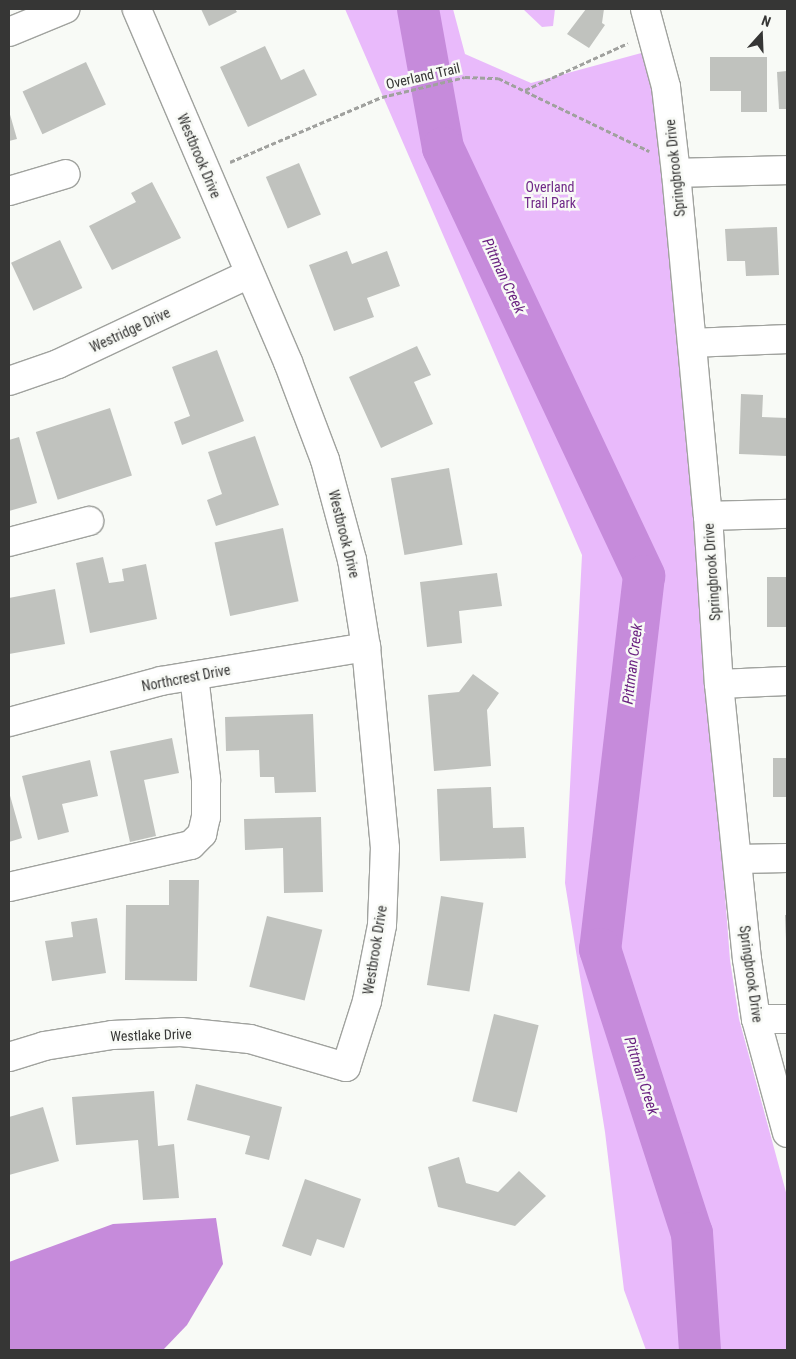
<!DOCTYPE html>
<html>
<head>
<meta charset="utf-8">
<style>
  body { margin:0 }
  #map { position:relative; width:796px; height:1359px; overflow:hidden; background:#f8faf6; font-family:"Roboto Condensed",sans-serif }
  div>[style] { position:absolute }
  .green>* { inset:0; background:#e9bafb }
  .water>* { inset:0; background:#c68bdb }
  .river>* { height:42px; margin:-21px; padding:0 21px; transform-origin:21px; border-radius:21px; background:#c68bdb }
  .building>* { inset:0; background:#c0c2be; transform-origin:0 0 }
  .path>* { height:3px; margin-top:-1.5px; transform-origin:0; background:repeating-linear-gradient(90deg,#a0a19e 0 5px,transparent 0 7.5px) }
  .roads { filter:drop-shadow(1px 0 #a0a29e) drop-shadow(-1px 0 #a0a29e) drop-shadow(0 1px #a0a29e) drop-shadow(0 -1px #a0a29e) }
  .minor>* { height:28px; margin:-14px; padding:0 14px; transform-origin:14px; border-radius:14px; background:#fff }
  span { translate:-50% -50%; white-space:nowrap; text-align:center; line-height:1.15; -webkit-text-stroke:5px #f8faf6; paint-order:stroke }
  .street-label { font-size:14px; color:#363635 }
  .park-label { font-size:14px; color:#702988 }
  .water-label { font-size:15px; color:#681f7f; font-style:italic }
  .frame { position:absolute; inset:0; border:10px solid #363635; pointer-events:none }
  .north { position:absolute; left:736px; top:10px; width:50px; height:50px; -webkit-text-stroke:4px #f8faf6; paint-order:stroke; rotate:20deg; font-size:14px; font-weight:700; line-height:20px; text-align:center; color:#363635 }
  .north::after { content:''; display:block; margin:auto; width:18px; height:22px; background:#363635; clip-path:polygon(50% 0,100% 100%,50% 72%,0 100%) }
</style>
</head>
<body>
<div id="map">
  <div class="green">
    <i style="clip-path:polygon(345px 9px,453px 9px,465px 54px,531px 83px,645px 52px,654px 88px,696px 518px,730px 960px,739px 1019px,787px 1196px,787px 1350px,646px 1350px,624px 1290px,605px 1132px,565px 883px,582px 555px)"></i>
    <i style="clip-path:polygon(523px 9px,555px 9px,553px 26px,542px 27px)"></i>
  </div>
  <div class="water">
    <i style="clip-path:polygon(216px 1218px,223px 1264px,187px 1325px,163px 1350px,9px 1350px,9px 1262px,113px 1224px)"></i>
  </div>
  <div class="river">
    <i style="left:418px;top:9px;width:141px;rotate:79.8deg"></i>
    <i style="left:443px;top:148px;width:473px;rotate:64.8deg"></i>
    <i style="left:644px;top:576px;width:376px;rotate:96.7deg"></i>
    <i style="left:600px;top:949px;width:299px;rotate:72.1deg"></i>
    <i style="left:692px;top:1233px;width:117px;rotate:86.1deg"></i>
  </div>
  <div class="building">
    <i style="clip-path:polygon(201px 9px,235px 9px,237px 12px,209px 26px)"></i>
    <i style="clip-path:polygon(586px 9px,604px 9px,602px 23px,605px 25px,589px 48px,567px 34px)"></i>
    <i style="clip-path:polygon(265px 46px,281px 80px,304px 69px,317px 95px,248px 127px,220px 67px)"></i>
    <i style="clip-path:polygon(710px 57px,767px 57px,767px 112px,741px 112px,741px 91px,710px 91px)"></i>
    <i style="left:86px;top:62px;width:47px;height:70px;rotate:65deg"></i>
    <i style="clip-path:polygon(787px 71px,787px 109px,779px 109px,777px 72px)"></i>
    <i style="clip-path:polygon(9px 111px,17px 139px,9px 141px)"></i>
    <i style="left:299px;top:163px;width:56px;height:36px;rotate:67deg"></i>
    <i style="clip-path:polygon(152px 182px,181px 238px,112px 270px,89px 226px,136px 202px,131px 193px)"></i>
    <i style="clip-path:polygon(777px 227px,779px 275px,746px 276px,745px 261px,727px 261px,725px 229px)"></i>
    <i style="left:60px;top:240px;width:53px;height:54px;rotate:65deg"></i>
    <i style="clip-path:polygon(347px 251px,352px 264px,387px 251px,400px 286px,367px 298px,374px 317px,334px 331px,309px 265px)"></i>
    <i style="clip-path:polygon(417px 346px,431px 375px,414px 382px,433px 424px,381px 448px,349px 377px)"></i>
    <i style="clip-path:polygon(217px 350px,244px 421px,182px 445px,174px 422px,190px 416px,172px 367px)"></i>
    <i style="clip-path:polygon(741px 394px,763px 395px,762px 417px,787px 418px,787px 456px,739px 454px)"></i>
    <i style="left:110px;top:408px;width:71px;height:78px;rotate:72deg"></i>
    <i style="clip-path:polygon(255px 436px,279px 505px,216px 526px,207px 500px,222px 494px,208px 452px)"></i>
    <i style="clip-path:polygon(19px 437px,37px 503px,9px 511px,9px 440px)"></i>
    <i style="left:449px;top:468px;width:78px;height:59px;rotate:80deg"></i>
    <i style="left:283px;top:528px;width:75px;height:70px;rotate:78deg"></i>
    <i style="clip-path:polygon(103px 557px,109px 583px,124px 581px,122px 569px,146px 564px,157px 619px,90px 633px,76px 563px)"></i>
    <i style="clip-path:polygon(497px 573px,502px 606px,459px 611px,462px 643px,427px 647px,420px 582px)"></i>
    <i style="left:767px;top:577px;width:20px;height:50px"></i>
    <i style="clip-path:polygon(55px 589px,65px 644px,9px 654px,9px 598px)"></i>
    <i style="clip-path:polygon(473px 674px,499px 693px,487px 710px,491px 766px,434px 771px,428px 695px,459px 692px)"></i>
    <i style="clip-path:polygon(313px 714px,316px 792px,275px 793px,274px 777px,260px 777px,259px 750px,226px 751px,225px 717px)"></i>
    <i style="clip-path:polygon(172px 738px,179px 773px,144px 780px,156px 836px,130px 842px,110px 751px)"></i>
    <i style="left:787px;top:758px;width:39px;height:14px;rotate:90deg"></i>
    <i style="clip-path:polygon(90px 760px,98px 796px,62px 804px,69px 832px,38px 840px,22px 776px)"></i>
    <i style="clip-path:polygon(491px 787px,493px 828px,524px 827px,526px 858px,440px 861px,437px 789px)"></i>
    <i style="clip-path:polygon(9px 792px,22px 838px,9px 842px)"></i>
    <i style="clip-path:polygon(321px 817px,323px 892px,284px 893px,283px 848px,245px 850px,244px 819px)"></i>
    <i style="clip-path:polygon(169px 880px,199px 880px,197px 981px,125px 980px,126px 905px,169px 905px)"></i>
    <i style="left:441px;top:896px;width:43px;height:90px;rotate:9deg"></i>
    <i style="clip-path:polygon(785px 915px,787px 915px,787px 939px,786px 939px)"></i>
    <i style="left:267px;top:916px;width:57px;height:73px;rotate:14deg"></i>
    <i style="clip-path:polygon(97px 918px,106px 973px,52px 981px,45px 941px,73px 937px,71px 922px)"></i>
    <i style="left:494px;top:1014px;width:46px;height:90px;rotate:14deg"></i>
    <i style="clip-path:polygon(196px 1084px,282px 1107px,269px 1160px,245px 1154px,250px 1136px,187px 1120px)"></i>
    <i style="clip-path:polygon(154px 1091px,158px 1146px,174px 1144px,179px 1198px,143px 1200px,138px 1140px,76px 1145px,72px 1097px)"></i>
    <i style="clip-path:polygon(43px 1107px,59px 1161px,9px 1175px,9px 1117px)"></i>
    <i style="clip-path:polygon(459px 1157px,466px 1183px,498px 1192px,519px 1171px,546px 1196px,515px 1226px,438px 1207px,428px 1167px)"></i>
    <i style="clip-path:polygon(305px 1179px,361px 1199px,344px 1248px,317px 1239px,311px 1256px,282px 1246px)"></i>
  </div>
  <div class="path">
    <i style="left:525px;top:90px;width:113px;rotate:-24.5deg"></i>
    <i style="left:230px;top:162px;width:165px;rotate:-23.2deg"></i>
    <i style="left:382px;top:97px;width:85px;rotate:-13.5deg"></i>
    <i style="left:465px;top:77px;width:33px;rotate:2deg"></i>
    <i style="left:498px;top:78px;width:168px;rotate:25.8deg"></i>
  </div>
  <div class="roads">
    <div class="minor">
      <i style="left:645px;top:9px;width:81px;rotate:74.9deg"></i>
      <i style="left:666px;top:87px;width:87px;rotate:83.4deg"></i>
      <i style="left:676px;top:173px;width:344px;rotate:84.7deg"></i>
      <i style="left:708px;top:516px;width:168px;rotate:86.3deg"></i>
      <i style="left:719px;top:684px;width:276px;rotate:84.2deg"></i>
      <i style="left:747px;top:959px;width:61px;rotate:81.5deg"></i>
      <i style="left:756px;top:1019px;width:118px;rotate:74.8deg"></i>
      <i style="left:9px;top:32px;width:61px;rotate:-22.3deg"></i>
      <i style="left:676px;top:173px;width:111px;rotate:-1.5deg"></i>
      <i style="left:9px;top:191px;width:59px;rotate:-16.6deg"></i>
      <i style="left:692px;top:343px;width:95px;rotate:-2.4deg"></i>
      <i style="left:9px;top:381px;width:52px;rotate:-19.1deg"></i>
      <i style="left:58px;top:364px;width:211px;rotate:-25.2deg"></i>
      <i style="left:708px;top:516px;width:79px;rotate:-1.5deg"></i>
      <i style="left:9px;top:542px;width:83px;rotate:-14.7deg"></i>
      <i style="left:719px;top:684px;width:68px;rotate:-2.5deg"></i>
      <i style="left:9px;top:722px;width:157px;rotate:-15.1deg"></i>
      <i style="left:161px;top:681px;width:208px;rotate:-9.4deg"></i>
      <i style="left:738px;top:859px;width:49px;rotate:-1.2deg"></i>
      <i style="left:9px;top:887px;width:187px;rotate:-13deg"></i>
      <i style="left:191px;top:845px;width:16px;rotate:-45deg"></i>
      <i style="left:202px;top:834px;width:17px;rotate:-77deg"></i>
      <i style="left:206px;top:817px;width:38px;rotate:-90deg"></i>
      <i style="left:206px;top:779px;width:104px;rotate:-96.6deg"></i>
      <i style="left:756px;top:1019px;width:31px"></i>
      <i style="left:9px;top:1057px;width:37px;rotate:-17deg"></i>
      <i style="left:44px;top:1046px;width:69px;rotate:-9.2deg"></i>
      <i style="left:112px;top:1035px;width:69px;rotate:-2.5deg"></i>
      <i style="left:181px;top:1032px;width:69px;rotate:5.8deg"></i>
      <i style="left:250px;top:1039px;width:100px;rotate:16.3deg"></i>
      <i style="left:346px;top:1067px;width:69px;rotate:-72.3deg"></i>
      <i style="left:367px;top:1001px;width:77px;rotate:-78.8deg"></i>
      <i style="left:382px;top:925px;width:77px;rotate:-87.8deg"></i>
      <i style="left:385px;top:848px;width:202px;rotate:-95.4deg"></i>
      <i style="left:366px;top:647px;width:88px;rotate:-99.1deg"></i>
      <i style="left:352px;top:560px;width:104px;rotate:-105.1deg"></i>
      <i style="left:325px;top:460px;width:105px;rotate:-110.7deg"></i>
      <i style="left:288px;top:362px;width:384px;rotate:-113.2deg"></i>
    </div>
  </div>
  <div class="street-label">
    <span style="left:423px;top:76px;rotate:-13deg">Overland Trail</span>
    <span style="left:199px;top:156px;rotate:67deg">Westbrook Drive</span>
    <span style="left:675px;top:168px;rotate:-96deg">Springbrook Drive</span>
    <span style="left:130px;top:330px;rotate:-25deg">Westridge Drive</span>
    <span style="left:344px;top:534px;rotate:76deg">Westbrook Drive</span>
    <span style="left:712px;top:572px;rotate:-94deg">Springbrook Drive</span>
    <span style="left:186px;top:678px;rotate:-11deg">Northcrest Drive</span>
    <span style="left:375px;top:950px;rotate:-81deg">Westbrook Drive</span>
    <span style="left:751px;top:974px;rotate:82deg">Springbrook Drive</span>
    <span style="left:151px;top:1035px;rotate:-2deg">Westlake Drive</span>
  </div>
  <div class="park-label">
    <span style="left:550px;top:195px">Overland<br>Trail Park</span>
  </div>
  <div class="water-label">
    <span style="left:503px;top:276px;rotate:65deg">Pittman Creek</span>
    <span style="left:633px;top:664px;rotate:-83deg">Pittman Creek</span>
    <span style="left:641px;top:1076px;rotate:72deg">Pittman Creek</span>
  </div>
  <div class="frame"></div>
  <div class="north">N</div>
</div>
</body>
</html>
